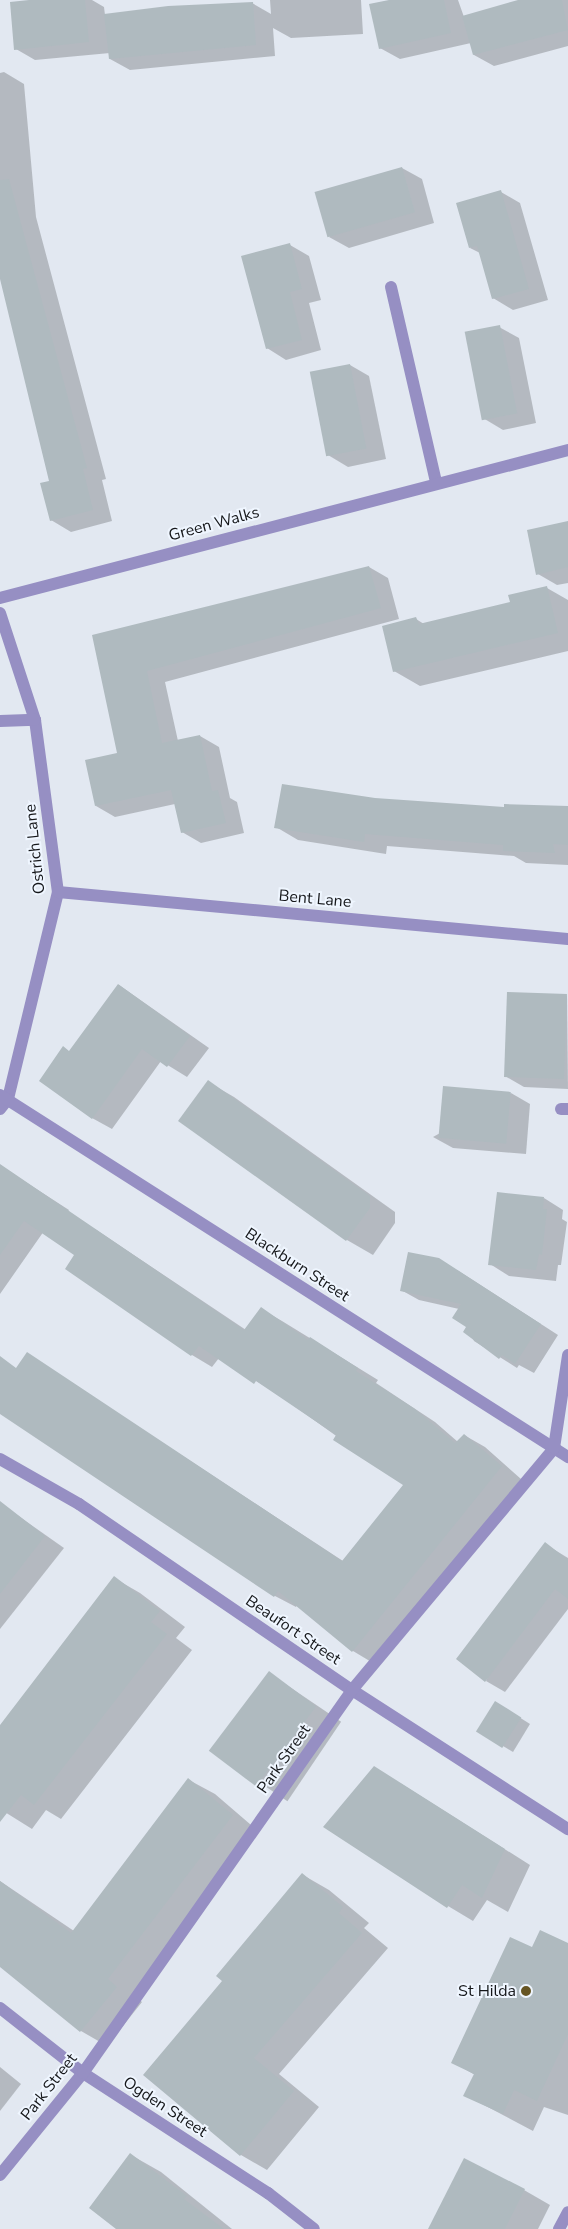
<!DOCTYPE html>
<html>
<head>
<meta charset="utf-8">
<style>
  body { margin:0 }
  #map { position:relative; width:568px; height:2229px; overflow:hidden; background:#e2e8f1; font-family:"Nunito Sans",sans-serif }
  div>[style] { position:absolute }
  .shadow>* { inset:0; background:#0003; transform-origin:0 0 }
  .building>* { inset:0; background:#afbabf; transform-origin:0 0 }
  .lane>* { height:12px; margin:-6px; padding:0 6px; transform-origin:6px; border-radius:6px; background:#968fc3 }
  .street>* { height:12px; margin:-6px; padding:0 6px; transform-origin:6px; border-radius:6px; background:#968fc3 }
  .dots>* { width:14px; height:14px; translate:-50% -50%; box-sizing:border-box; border:2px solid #eff6ff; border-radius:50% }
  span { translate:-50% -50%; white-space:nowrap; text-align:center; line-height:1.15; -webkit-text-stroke:4px #eff6ff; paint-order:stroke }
  .street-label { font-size:16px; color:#15171a }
  .poi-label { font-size:16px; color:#15171a }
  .right { translate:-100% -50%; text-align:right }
</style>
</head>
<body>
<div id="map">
  <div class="shadow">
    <i style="clip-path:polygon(42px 0,92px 0,104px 7px,105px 15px,252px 3px,271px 14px,270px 0,361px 0,363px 34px,291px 38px,273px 28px,275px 56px,130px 70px,110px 59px,110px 53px,35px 60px,16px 49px)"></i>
    <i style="clip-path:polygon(395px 0,458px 0,464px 17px,523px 0,568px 0,568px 46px,494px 66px,474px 55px,471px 43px,400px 59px,380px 48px)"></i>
    <i style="clip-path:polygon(4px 72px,24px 84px,36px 217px,106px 479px,102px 480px,112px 521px,71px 532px,51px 520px,50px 482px,0 275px,0 73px)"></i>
    <i style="clip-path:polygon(402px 168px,422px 179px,434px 223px,349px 248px,329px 237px)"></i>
    <i style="clip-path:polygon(501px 192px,520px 203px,548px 300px,513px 310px,493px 298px,480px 253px,470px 248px)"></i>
    <i style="clip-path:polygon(290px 245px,309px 256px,321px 300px,309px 303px,321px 350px,286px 360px,267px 348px)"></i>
    <i style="clip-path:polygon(499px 327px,519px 338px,536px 423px,503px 430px,483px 418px)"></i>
    <i style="clip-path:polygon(350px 365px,369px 376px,386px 459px,348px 467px,328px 455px)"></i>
    <i style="clip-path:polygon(568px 522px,568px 583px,557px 585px,538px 574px)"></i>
    <i style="clip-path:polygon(369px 567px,388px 578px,399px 619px,165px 682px,178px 741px,200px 736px,219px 747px,230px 798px,237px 802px,244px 833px,201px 843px,182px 832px,175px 804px,115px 817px,96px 806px,119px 754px,94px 636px)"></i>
    <i style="clip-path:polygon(547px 588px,568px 600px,568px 651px,420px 686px,394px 671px,416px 619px,424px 624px,511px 603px)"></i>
    <i style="clip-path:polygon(375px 799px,506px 809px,568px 807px,568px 865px,526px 863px,514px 856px,387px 846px,386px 854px,298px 840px,276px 827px)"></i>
    <i style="clip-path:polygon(119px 985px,209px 1048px,187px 1077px,161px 1061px,112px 1129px,92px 1118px,70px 1052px)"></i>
    <i style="clip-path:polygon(567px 995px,568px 1089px,524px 1087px,505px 1076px)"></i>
    <i style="clip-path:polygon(208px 1082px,234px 1097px,395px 1212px,395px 1223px,373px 1255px,347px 1240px)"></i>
    <i style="clip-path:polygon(511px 1093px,530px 1104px,526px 1154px,453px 1148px,433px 1137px)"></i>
    <i style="clip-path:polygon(10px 1172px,69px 1210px,51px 1236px,44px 1231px,0 1294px,0 1177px)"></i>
    <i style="clip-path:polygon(544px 1198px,563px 1210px,562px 1219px,567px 1222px,561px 1265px,558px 1265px,556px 1281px,509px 1276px,490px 1264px)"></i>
    <i style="clip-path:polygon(95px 1229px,246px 1330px,261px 1309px,282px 1321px,378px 1380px,376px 1383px,435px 1422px,458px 1442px,464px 1435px,485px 1447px,521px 1479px,373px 1663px,353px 1651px,297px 1605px,296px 1607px,275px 1596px,0 1412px,0 1373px,7px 1363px,17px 1369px,27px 1354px,343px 1561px,405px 1485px,276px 1393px,219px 1358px,212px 1367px,192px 1355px,68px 1270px)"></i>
    <i style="clip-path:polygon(457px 1270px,558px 1335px,534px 1373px,519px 1365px,517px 1368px,474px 1341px,459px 1309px,419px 1300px,401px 1290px)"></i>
    <i style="clip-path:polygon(0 1503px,64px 1548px,0 1629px)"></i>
    <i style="clip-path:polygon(545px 1544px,568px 1558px,568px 1609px,505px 1692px,486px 1681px)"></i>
    <i style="clip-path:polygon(114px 1578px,140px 1593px,185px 1627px,176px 1638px,192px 1650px,61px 1819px,46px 1810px,32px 1829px,0 1809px,0 1727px)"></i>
    <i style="left:269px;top:1673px;width:87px;height:96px;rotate:34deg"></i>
    <i style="clip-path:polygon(505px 1708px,530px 1724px,513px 1752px,503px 1746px)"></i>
    <i style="clip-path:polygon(189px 1780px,215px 1794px,258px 1831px,133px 1995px,142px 2002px,107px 2046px,81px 2031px,0 1966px,0 1881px,74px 1931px)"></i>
    <i style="clip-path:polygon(400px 1783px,530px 1865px,508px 1912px,487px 1900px,473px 1921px,448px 1906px)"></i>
    <i style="clip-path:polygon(303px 1875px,329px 1890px,369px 1923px,364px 1928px,388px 1948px,279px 2074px,319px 2107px,267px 2170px,241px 2155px,224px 1981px)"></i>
    <i style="clip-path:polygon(568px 1944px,568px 2115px,544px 2107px,533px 2131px,465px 2095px,475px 2075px,453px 2062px,532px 1949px)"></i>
    <i style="clip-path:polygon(0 2067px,21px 2084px,0 2111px)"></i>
    <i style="clip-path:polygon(131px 2155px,161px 2172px,232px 2229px,118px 2229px)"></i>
    <i style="clip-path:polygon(524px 2190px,550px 2205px,538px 2229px,490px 2229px)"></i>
  </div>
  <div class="building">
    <i style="clip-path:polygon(29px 0,85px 0,89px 42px,14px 50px,10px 2px)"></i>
    <i style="clip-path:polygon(389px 0,444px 0,451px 33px,379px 49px,369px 4px)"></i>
    <i style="clip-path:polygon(518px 0,562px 0,568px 30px,473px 55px,462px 16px)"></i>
    <i style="clip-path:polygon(253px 2px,256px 45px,109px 59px,104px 14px,168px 6px)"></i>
    <i style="left:402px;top:167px;width:47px;height:91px;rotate:74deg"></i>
    <i style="clip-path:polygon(9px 179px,87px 468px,83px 469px,93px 510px,50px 521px,40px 483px,49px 481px,0 279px,0 180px)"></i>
    <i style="clip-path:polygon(501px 190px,529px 289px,492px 299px,477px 246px,469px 248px,456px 203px)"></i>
    <i style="clip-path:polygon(290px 243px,302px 289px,290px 292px,302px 340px,266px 349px,241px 256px)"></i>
    <i style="left:500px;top:325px;width:90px;height:36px;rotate:79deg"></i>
    <i style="left:350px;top:364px;width:86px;height:41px;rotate:79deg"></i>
    <i style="clip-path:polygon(568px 521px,568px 567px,536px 575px,527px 530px)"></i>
    <i style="clip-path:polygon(369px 566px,381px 608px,147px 671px,162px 743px,200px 735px,212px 791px,218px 790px,226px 823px,181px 833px,171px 790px,95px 806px,85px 760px,117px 753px,92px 635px)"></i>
    <i style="clip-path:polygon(547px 586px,558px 633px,393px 672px,382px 626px,416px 617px,419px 624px,510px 602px,508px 595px)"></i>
    <i style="clip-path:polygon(282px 784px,375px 798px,504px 807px,504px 804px,568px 806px,568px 845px,553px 844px,555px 853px,503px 851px,503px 845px,365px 834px,364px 842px,274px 828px)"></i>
    <i style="clip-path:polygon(118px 984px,190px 1036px,167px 1067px,142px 1049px,92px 1119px,39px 1081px,63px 1046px,69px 1051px)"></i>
    <i style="left:507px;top:992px;width:60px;height:85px;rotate:2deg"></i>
    <i style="clip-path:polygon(208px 1080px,370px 1196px,370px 1208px,346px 1241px,178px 1121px)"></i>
    <i style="left:443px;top:1086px;width:68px;height:52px;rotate:5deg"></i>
    <i style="clip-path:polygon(0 1164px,244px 1330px,261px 1307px,308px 1340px,310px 1337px,358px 1368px,356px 1371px,415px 1409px,455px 1443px,464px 1434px,502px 1466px,352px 1652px,278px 1591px,274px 1597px,0 1414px,0 1356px,16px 1368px,27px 1352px,342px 1561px,403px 1485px,333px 1440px,336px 1435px,256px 1381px,254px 1384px,199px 1346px,191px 1356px,65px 1269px,74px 1255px,24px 1221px,0 1255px)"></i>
    <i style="clip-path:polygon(497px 1192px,544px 1197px,543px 1209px,547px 1209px,542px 1255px,539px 1254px,536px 1270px,488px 1265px)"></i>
    <i style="clip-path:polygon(408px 1252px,439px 1258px,541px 1324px,515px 1364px,502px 1355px,499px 1359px,463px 1332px,466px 1327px,452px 1318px,461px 1304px,400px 1291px)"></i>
    <i style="clip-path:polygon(0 1501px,45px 1536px,0 1594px)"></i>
    <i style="clip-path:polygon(545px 1542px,568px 1560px,568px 1599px,555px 1589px,485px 1682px,456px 1659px)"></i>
    <i style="clip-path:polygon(114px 1576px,160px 1611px,151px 1622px,167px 1634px,34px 1805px,21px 1795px,0 1822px,0 1725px)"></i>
    <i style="left:269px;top:1671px;width:59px;height:100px;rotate:37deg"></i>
    <i style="left:495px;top:1701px;width:31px;height:36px;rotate:32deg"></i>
    <i style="clip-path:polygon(374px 1766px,505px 1849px,482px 1898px,462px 1885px,447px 1908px,323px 1827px)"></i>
    <i style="clip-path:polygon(188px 1778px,233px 1815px,108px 1979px,117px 1987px,80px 2032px,0 1967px,0 1881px,71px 1933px)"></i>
    <i style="clip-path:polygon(302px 1873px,343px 1907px,339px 1913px,362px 1933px,254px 2058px,294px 2091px,240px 2156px,143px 2075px,222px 1981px,216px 1976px)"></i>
    <i style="clip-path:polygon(540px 1930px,568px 1943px,568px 2034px,537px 2101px,514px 2090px,503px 2114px,463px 2096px,474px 2074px,451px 2063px,510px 1937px,532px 1947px)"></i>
    <i style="clip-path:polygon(130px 2153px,187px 2196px,184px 2199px,224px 2229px,116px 2229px,89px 2208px)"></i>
    <i style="clip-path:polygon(464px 2158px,525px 2189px,505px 2229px,428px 2229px)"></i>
  </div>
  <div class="lane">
    <i style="left:561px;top:1109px;width:7px"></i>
  </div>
  <div class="street">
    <i style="left:391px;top:287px;width:200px;rotate:77deg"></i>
    <i style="left:0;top:598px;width:587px;rotate:-14.6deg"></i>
    <i style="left:0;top:613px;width:113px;rotate:71.9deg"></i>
    <i style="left:35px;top:720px;width:174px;rotate:82.4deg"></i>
    <i style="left:58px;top:892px;width:213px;rotate:103.6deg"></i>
    <i style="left:8px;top:1099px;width:13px;rotate:129deg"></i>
    <i style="left:0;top:721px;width:35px;rotate:-2deg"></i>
    <i style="left:58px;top:892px;width:512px;rotate:5.27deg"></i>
    <i style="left:0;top:1095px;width:674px;rotate:32.51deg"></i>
    <i style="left:0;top:1459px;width:91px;rotate:29.7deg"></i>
    <i style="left:79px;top:1504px;width:330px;rotate:34.3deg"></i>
    <i style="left:352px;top:1690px;width:257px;rotate:32.8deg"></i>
    <i style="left:0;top:2008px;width:105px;rotate:38.1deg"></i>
    <i style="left:83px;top:2073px;width:221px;rotate:33deg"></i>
    <i style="left:268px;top:2193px;width:58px;rotate:38deg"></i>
    <i style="left:0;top:2175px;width:132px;rotate:-50.9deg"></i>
    <i style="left:83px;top:2073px;width:468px;rotate:-54.9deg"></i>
    <i style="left:352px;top:1690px;width:315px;rotate:-50.1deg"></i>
    <i style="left:554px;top:1448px;width:94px;rotate:-81.4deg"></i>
    <i style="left:559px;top:2229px;width:19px;rotate:-62deg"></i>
  </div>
  <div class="dots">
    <i style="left:526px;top:1991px;background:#665523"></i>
  </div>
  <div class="street-label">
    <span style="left:214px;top:524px;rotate:-15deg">Green Walks</span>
    <span style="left:35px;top:849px;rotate:-96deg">Ostrich Lane</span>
    <span style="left:315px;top:899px;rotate:5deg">Bent Lane</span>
    <span style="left:297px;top:1265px;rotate:33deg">Blackburn Street</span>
    <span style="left:293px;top:1630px;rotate:34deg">Beaufort Street</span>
    <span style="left:284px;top:1759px;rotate:-55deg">Park Street</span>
    <span style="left:49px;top:2087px;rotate:-52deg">Park Street</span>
    <span style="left:165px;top:2107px;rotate:33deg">Ogden Street</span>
  </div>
  <div class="poi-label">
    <span class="right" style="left:516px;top:1991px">St Hilda</span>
  </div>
</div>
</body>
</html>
